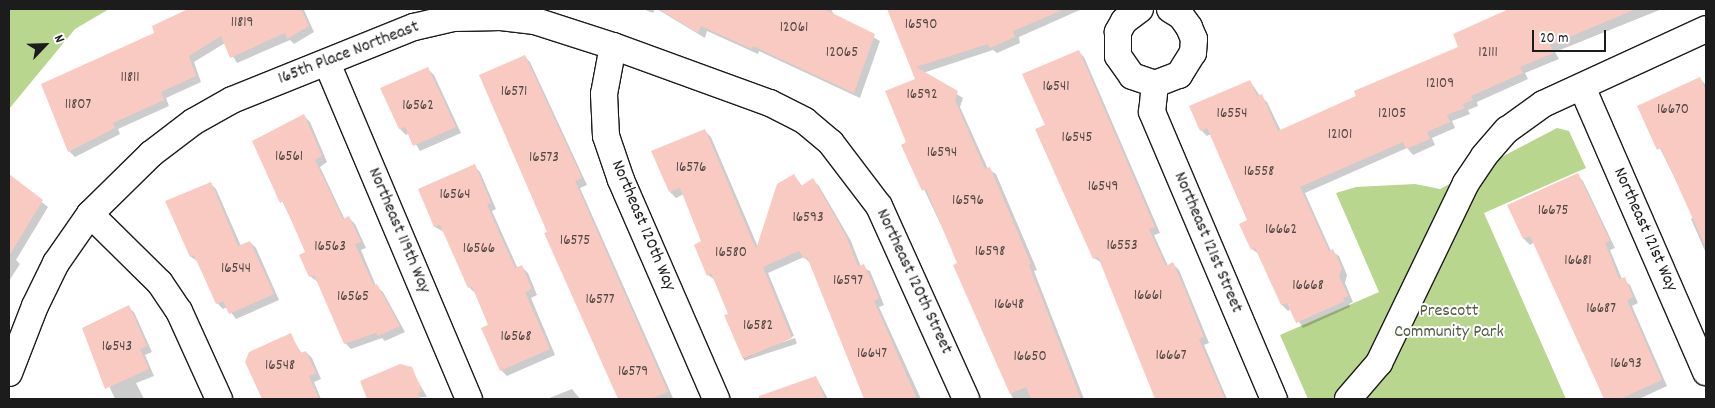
<!DOCTYPE html>
<html>
<head>
<meta charset="utf-8">
<style>
  body { margin:0 }
  #map { position:relative; width:1715px; height:408px; overflow:hidden; background:#fff; font-family:Dekko,sans-serif }
  div>[style] { position:absolute }
  .green>* { inset:0; background:#b9d68e }
  .shadow>* { inset:0; background:#0003; transform-origin:0 0 }
  .building>* { inset:0; background:#f9cac1 }
  .roads { filter:drop-shadow(1px 0 #1c1c1c) drop-shadow(-1px 0 #1c1c1c) drop-shadow(0 1px #1c1c1c) drop-shadow(0 -1px #1c1c1c) }
  .minor>* { height:26px; margin:-13px; padding:0 13px; transform-origin:13px; border-radius:13px; background:#fff }
  span { translate:-50% -50%; white-space:nowrap; text-align:center; line-height:1.15; -webkit-text-stroke:4px #fff; paint-order:stroke }
  .number-label { font-size:15px; color:#534845 }
  .number-label span { -webkit-text-stroke-width:0 }
  .street-label { font-size:18px; color:#1c1c1c }
  .park-label { font-size:18px; color:#535d44 }
  .frame { position:absolute; inset:0; border:10px solid #1c1c1c; pointer-events:none }
  .north { position:absolute; left:20px; top:20px; width:50px; height:50px; -webkit-text-stroke:4px #fff; paint-order:stroke; rotate:66deg; font-size:14px; font-weight:700; line-height:20px; text-align:center; color:#1c1c1c }
  .north::after { content:''; display:block; margin:auto; width:18px; height:22px; background:#1c1c1c; clip-path:polygon(50% 0,100% 100%,50% 72%,0 100%) }
  .scale { position:absolute; left:1532px; top:30px; width:74px; height:22px; box-sizing:border-box; border:2px solid #1c1c1c; border-top:0; padding-left:6px; font-size:15px; line-height:18px; white-space:nowrap; color:#1c1c1c; -webkit-text-stroke:4px #fff; paint-order:stroke }
</style>
</head>
<body>
<div id="map">
  <div class="green">
    <i style="clip-path:polygon(9px 9px,109px 9px,75px 29px,9px 109px)"></i>
    <i style="clip-path:polygon(1557px 128px,1569px 131px,1586px 168px,1484px 213px,1566px 399px,1308px 399px,1280px 335px,1379px 292px,1336px 193px,1356px 187px,1415px 184px,1440px 189px)"></i>
  </div>
  <div class="shadow">
    <i style="clip-path:polygon(191px 9px,307px 9px,304px 10px,314px 32px,294px 44px,290px 40px,237px 63px,225px 43px,194px 62px,201px 82px,166px 98px,169px 106px,118px 129px,120px 134px,75px 157px,69px 151px,156px 33px,153px 27px)"></i>
    <i style="clip-path:polygon(643px 9px,655px 9px,653px 13px)"></i>
    <i style="clip-path:polygon(657px 9px,831px 9px,834px 15px,880px 41px,860px 98px,759px 51px,758px 54px,707px 31px,705px 38px)"></i>
    <i style="clip-path:polygon(888px 9px,1082px 9px,1019px 37px,1020px 43px,997px 53px,993px 50px,923px 73px,963px 98px,960px 107px,988px 169px,996px 174px,1037px 270px,1034px 271px,1084px 399px,1013px 399px,955px 266px,959px 263px,903px 145px,908px 143px,916px 79px)"></i>
    <i style="clip-path:polygon(1505px 9px,1662px 9px,1555px 52px,1559px 59px,1525px 73px,1528px 79px,1477px 102px,1478px 106px,1468px 110px,1470px 114px,1452px 121px,1455px 128px,1432px 138px,1435px 145px,1413px 155px,1407px 148px,1305px 193px,1331px 251px,1339px 256px,1347px 275px,1345px 283px,1353px 302px,1349px 304px,1350px 307px,1303px 328px,1291px 309px,1288px 311px,1282px 305px,1260px 255px,1252px 249px,1249px 220px,1211px 134px,1207px 136px,1201px 130px,1250px 81px,1260px 96px,1267px 102px,1281px 131px,1460px 48px,1506px 12px)"></i>
    <i style="clip-path:polygon(1078px 51px,1084px 57px,1160px 233px,1154px 235px,1168px 266px,1173px 264px,1179px 270px,1209px 343px,1204px 345px,1227px 399px,1166px 399px,1102px 263px,1094px 258px,1046px 126px)"></i>
    <i style="clip-path:polygon(524px 56px,530px 62px,587px 185px,580px 188px,673px 398px,670px 399px,620px 399px,481px 76px)"></i>
    <i style="clip-path:polygon(428px 69px,434px 75px,461px 133px,420px 151px,409px 133px,406px 135px,400px 129px)"></i>
    <i style="clip-path:polygon(1700px 79px,1706px 85px,1706px 253px,1691px 219px,1694px 217px,1639px 106px)"></i>
    <i style="clip-path:polygon(304px 116px,310px 122px,327px 162px,320px 167px,345px 220px,349px 218px,355px 224px,366px 248px,361px 250px,376px 286px,383px 292px,405px 332px,385px 341px,382px 338px,351px 349px,345px 343px,318px 282px,310px 276px,301px 255px,307px 253px,254px 142px)"></i>
    <i style="clip-path:polygon(705px 131px,711px 137px,758px 247px,794px 175px,802px 186px,813px 180px,819px 186px,851px 241px,861px 267px,870px 271px,884px 305px,879px 307px,921px 399px,867px 399px,811px 264px,804px 257px,768px 273px,794px 336px,744px 359px,726px 316px,730px 314px,715px 280px,708px 275px,703px 242px,684px 194px,676px 198px,670px 192px)"></i>
    <i style="clip-path:polygon(474px 166px,480px 172px,496px 209px,492px 211px,518px 269px,522px 267px,528px 273px,537px 295px,531px 298px,555px 355px,507px 376px,501px 370px,490px 325px,475px 293px,469px 287px,444px 232px,435px 227px,420px 190px)"></i>
    <i style="clip-path:polygon(1577px 175px,1583px 181px,1615px 248px,1610px 250px,1622px 279px,1630px 285px,1638px 303px,1632px 306px,1667px 386px,1639px 399px,1605px 399px,1535px 242px,1530px 245px,1524px 239px,1509px 206px)"></i>
    <i style="clip-path:polygon(9px 176px,48px 207px,16px 260px,20px 264px,9px 281px)"></i>
    <i style="clip-path:polygon(210px 183px,216px 189px,241px 246px,250px 242px,256px 248px,279px 300px,236px 319px,227px 307px,223px 309px,217px 303px,199px 262px,191px 257px,167px 202px)"></i>
    <i style="clip-path:polygon(128px 307px,134px 312px,152px 352px,145px 355px,154px 376px,136px 383px,144px 399px,115px 399px,83px 329px)"></i>
    <i style="clip-path:polygon(290px 335px,302px 354px,306px 352px,312px 358px,321px 379px,314px 382px,321px 399px,268px 399px,263px 389px)"></i>
    <i style="left:795px;top:338px;width:6px;height:55px;rotate:72deg"></i>
    <i style="clip-path:polygon(411px 369px,427px 397px,369px 399px,362px 382px)"></i>
    <i style="clip-path:polygon(816px 377px,828px 399px,763px 399px,762px 397px)"></i>
    <i style="clip-path:polygon(572px 389px,580px 399px,547px 399px)"></i>
  </div>
  <div class="building">
    <i style="clip-path:polygon(188px 9px,301px 9px,309px 26px,287px 39px,285px 33px,230px 58px,221px 36px,189px 56px,196px 76px,161px 92px,164px 100px,113px 123px,115px 128px,68px 152px,41px 84px,154px 33px,152px 26px)"></i>
    <i style="clip-path:polygon(659px 9px,824px 9px,875px 34px,854px 93px,753px 46px,752px 49px,701px 26px,698px 33px)"></i>
    <i style="clip-path:polygon(887px 9px,1065px 9px,1013px 31px,1015px 37px,990px 48px,988px 44px,916px 67px,958px 91px,955px 100px,985px 169px,990px 167px,1031px 264px,1029px 265px,1081px 399px,1031px 399px,1026px 387px,1010px 394px,953px 265px,957px 263px,926px 189px,922px 191px,901px 145px,906px 142px,885px 91px,915px 79px)"></i>
    <i style="clip-path:polygon(1509px 9px,1636px 9px,1550px 45px,1554px 53px,1520px 67px,1523px 73px,1471px 96px,1473px 100px,1463px 104px,1465px 108px,1447px 115px,1450px 122px,1427px 132px,1430px 139px,1406px 149px,1403px 142px,1300px 187px,1329px 251px,1333px 249px,1342px 268px,1339px 276px,1348px 296px,1343px 298px,1345px 301px,1296px 323px,1287px 303px,1281px 305px,1255px 248px,1251px 250px,1239px 224px,1247px 220px,1207px 128px,1200px 131px,1189px 106px,1250px 80px,1257px 96px,1262px 94px,1278px 131px,1356px 96px,1354px 91px,1458px 47px,1453px 34px)"></i>
    <i style="clip-path:polygon(1079px 50px,1155px 227px,1149px 229px,1166px 266px,1173px 262px,1183px 285px,1204px 337px,1199px 339px,1225px 399px,1155px 399px,1098px 257px,1093px 259px,1035px 129px,1045px 125px,1022px 74px)"></i>
    <i style="clip-path:polygon(525px 55px,582px 178px,575px 181px,668px 392px,651px 399px,618px 399px,544px 233px,547px 232px,479px 75px)"></i>
    <i style="clip-path:polygon(428px 67px,456px 127px,413px 146px,405px 127px,399px 129px,380px 88px)"></i>
    <i style="clip-path:polygon(1700px 77px,1706px 91px,1706px 248px,1661px 148px,1657px 150px,1637px 106px)"></i>
    <i style="clip-path:polygon(304px 114px,322px 156px,315px 160px,343px 219px,349px 216px,361px 242px,355px 244px,374px 286px,377px 284px,400px 326px,378px 336px,376px 333px,344px 344px,314px 275px,309px 277px,299px 255px,305px 252px,283px 201px,280px 203px,252px 141px)"></i>
    <i style="clip-path:polygon(705px 129px,756px 249px,777px 184px,794px 174px,801px 186px,813px 178px,845px 234px,858px 266px,864px 264px,879px 298px,874px 301px,917px 399px,864px 399px,807px 257px,804px 259px,799px 251px,763px 267px,792px 338px,743px 359px,724px 315px,728px 314px,711px 273px,707px 276px,694px 245px,701px 241px,680px 188px,669px 192px,651px 151px)"></i>
    <i style="clip-path:polygon(475px 164px,491px 203px,487px 205px,515px 268px,522px 265px,532px 289px,525px 292px,550px 349px,500px 371px,481px 328px,488px 325px,472px 286px,468px 288px,440px 225px,434px 227px,418px 189px)"></i>
    <i style="clip-path:polygon(1578px 173px,1610px 241px,1605px 243px,1619px 279px,1625px 277px,1633px 297px,1627px 300px,1662px 380px,1620px 399px,1604px 399px,1530px 236px,1523px 239px,1507px 205px)"></i>
    <i style="clip-path:polygon(9px 174px,43px 200px,9px 256px)"></i>
    <i style="clip-path:polygon(211px 182px,238px 246px,250px 241px,274px 294px,229px 314px,223px 301px,216px 304px,194px 255px,190px 257px,165px 201px)"></i>
    <i style="clip-path:polygon(129px 305px,147px 346px,140px 349px,149px 369px,105px 389px,82px 328px)"></i>
    <i style="clip-path:polygon(291px 333px,300px 353px,306px 351px,316px 373px,309px 376px,319px 399px,262px 399px,245px 362px,249px 352px)"></i>
    <i style="clip-path:polygon(400px 364px,412px 367px,422px 391px,418px 393px,421px 399px,367px 399px,360px 381px)"></i>
    <i style="clip-path:polygon(816px 376px,825px 399px,759px 399px,759px 396px)"></i>
  </div>
  <div class="roads">
    <div class="minor">
      <i style="left:1140px;top:9px;width:20px;rotate:143deg"></i>
      <i style="left:1124px;top:21px;width:13px;rotate:119deg"></i>
      <i style="left:1118px;top:32px;width:24px;rotate:90deg"></i>
      <i style="left:1118px;top:56px;width:24px;rotate:55deg"></i>
      <i style="left:1132px;top:76px;width:24px;rotate:19deg"></i>
      <i style="left:1155px;top:84px;width:26px;rotate:-21deg"></i>
      <i style="left:1179px;top:75px;width:26px;rotate:-58deg"></i>
      <i style="left:1193px;top:53px;width:14px;rotate:-86deg"></i>
      <i style="left:1194px;top:39px;width:13px;rotate:-113deg"></i>
      <i style="left:1189px;top:27px;width:14px;rotate:-126deg"></i>
      <i style="left:1181px;top:16px;width:13px;rotate:-148deg"></i>
      <i style="left:613px;top:46px;width:49px;rotate:100.6deg"></i>
      <i style="left:604px;top:94px;width:42px;rotate:87.3deg"></i>
      <i style="left:606px;top:136px;width:46px;rotate:71.2deg"></i>
      <i style="left:621px;top:180px;width:239px;rotate:66.5deg"></i>
      <i style="left:327px;top:63px;width:365px;rotate:67.1deg"></i>
      <i style="left:1155px;top:84px;width:28px;rotate:96deg"></i>
      <i style="left:1152px;top:112px;width:312px;rotate:67deg"></i>
      <i style="left:1582px;top:87px;width:311px;rotate:66.5deg"></i>
      <i style="left:90px;top:214px;width:98px;rotate:44.6deg"></i>
      <i style="left:160px;top:283px;width:34px;rotate:56deg"></i>
      <i style="left:179px;top:311px;width:97px;rotate:65.6deg"></i>
      <i style="left:9px;top:373px;width:72px;rotate:-68.8deg"></i>
      <i style="left:35px;top:306px;width:48px;rotate:-64deg"></i>
      <i style="left:56px;top:263px;width:60px;rotate:-55.2deg"></i>
      <i style="left:90px;top:214px;width:86px;rotate:-44.5deg"></i>
      <i style="left:151px;top:154px;width:53px;rotate:-37.3deg"></i>
      <i style="left:193px;top:122px;width:45px;rotate:-29.4deg"></i>
      <i style="left:232px;top:100px;width:196px;rotate:-21.9deg"></i>
      <i style="left:414px;top:27px;width:40px;rotate:-13deg"></i>
      <i style="left:453px;top:18px;width:48px;rotate:-1.2deg"></i>
      <i style="left:501px;top:17px;width:34px;rotate:7deg"></i>
      <i style="left:535px;top:21px;width:82px;rotate:17.8deg"></i>
      <i style="left:613px;top:46px;width:167px;rotate:20deg"></i>
      <i style="left:770px;top:103px;width:39px;rotate:27deg"></i>
      <i style="left:805px;top:121px;width:34px;rotate:40deg"></i>
      <i style="left:831px;top:143px;width:79px;rotate:52.7deg"></i>
      <i style="left:879px;top:206px;width:212px;rotate:65.7deg"></i>
      <i style="left:1348px;top:399px;width:48px;rotate:-49.3deg"></i>
      <i style="left:1379px;top:363px;width:200px;rotate:-64.2deg"></i>
      <i style="left:1466px;top:183px;width:32px;rotate:-56deg"></i>
      <i style="left:1484px;top:156px;width:35px;rotate:-49deg"></i>
      <i style="left:1507px;top:130px;width:44px;rotate:-35.8deg"></i>
      <i style="left:1543px;top:104px;width:179px;rotate:-24.7deg"></i>
    </div>
  </div>
  <div class="number-label">
    <span style="left:242px;top:24px">11819</span>
    <span style="left:921px;top:26px">16590</span>
    <span style="left:794px;top:29px">12061</span>
    <span style="left:842px;top:54px">12065</span>
    <span style="left:1488px;top:54px">12111</span>
    <span style="left:130px;top:79px">11811</span>
    <span style="left:1440px;top:85px">12109</span>
    <span style="left:1056px;top:88px">16541</span>
    <span style="left:514px;top:93px">16571</span>
    <span style="left:922px;top:96px">16592</span>
    <span style="left:78px;top:106px">11807</span>
    <span style="left:418px;top:107px">16562</span>
    <span style="left:1673px;top:111px">16670</span>
    <span style="left:1232px;top:115px">16554</span>
    <span style="left:1392px;top:115px">12105</span>
    <span style="left:1340px;top:136px">12101</span>
    <span style="left:1077px;top:139px">16545</span>
    <span style="left:942px;top:154px">16594</span>
    <span style="left:289px;top:158px">16561</span>
    <span style="left:544px;top:159px">16573</span>
    <span style="left:691px;top:169px">16576</span>
    <span style="left:1259px;top:173px">16558</span>
    <span style="left:1103px;top:188px">16549</span>
    <span style="left:455px;top:196px">16564</span>
    <span style="left:968px;top:202px">16596</span>
    <span style="left:1553px;top:212px">16675</span>
    <span style="left:808px;top:219px">16593</span>
    <span style="left:1281px;top:231px">16662</span>
    <span style="left:575px;top:242px">16575</span>
    <span style="left:1122px;top:247px">16553</span>
    <span style="left:330px;top:248px">16563</span>
    <span style="left:479px;top:250px">16566</span>
    <span style="left:990px;top:253px">16598</span>
    <span style="left:731px;top:254px">16580</span>
    <span style="left:1578px;top:262px">16681</span>
    <span style="left:236px;top:270px">16544</span>
    <span style="left:848px;top:282px">16597</span>
    <span style="left:1308px;top:287px">16668</span>
    <span style="left:1148px;top:297px">16661</span>
    <span style="left:353px;top:298px">16565</span>
    <span style="left:600px;top:301px">16577</span>
    <span style="left:1009px;top:306px">16648</span>
    <span style="left:1601px;top:310px">16687</span>
    <span style="left:758px;top:327px">16582</span>
    <span style="left:516px;top:338px">16568</span>
    <span style="left:117px;top:348px">16543</span>
    <span style="left:872px;top:355px">16647</span>
    <span style="left:1171px;top:357px">16667</span>
    <span style="left:1030px;top:358px">16650</span>
    <span style="left:1626px;top:365px">16693</span>
    <span style="left:280px;top:367px">16548</span>
    <span style="left:633px;top:373px">16579</span>
  </div>
  <div class="street-label">
    <span style="left:349px;top:54px;rotate:-21deg">165th Place Northeast</span>
    <span style="left:642px;top:226px;rotate:67deg">Northeast 120th Way</span>
    <span style="left:1644px;top:230px;rotate:66deg">Northeast 121st Way</span>
    <span style="left:398px;top:231px;rotate:67deg">Northeast 119th Way</span>
    <span style="left:1207px;top:243px;rotate:67deg">Northeast 121st Street</span>
    <span style="left:913px;top:282px;rotate:65deg">Northeast 120th Street</span>
  </div>
  <div class="park-label">
    <span style="left:1449px;top:323px">Prescott<br>Community Park</span>
  </div>
  <div class="frame"></div>
  <div class="north">N</div>
  <div class="scale">20 m</div>
</div>
</body>
</html>
